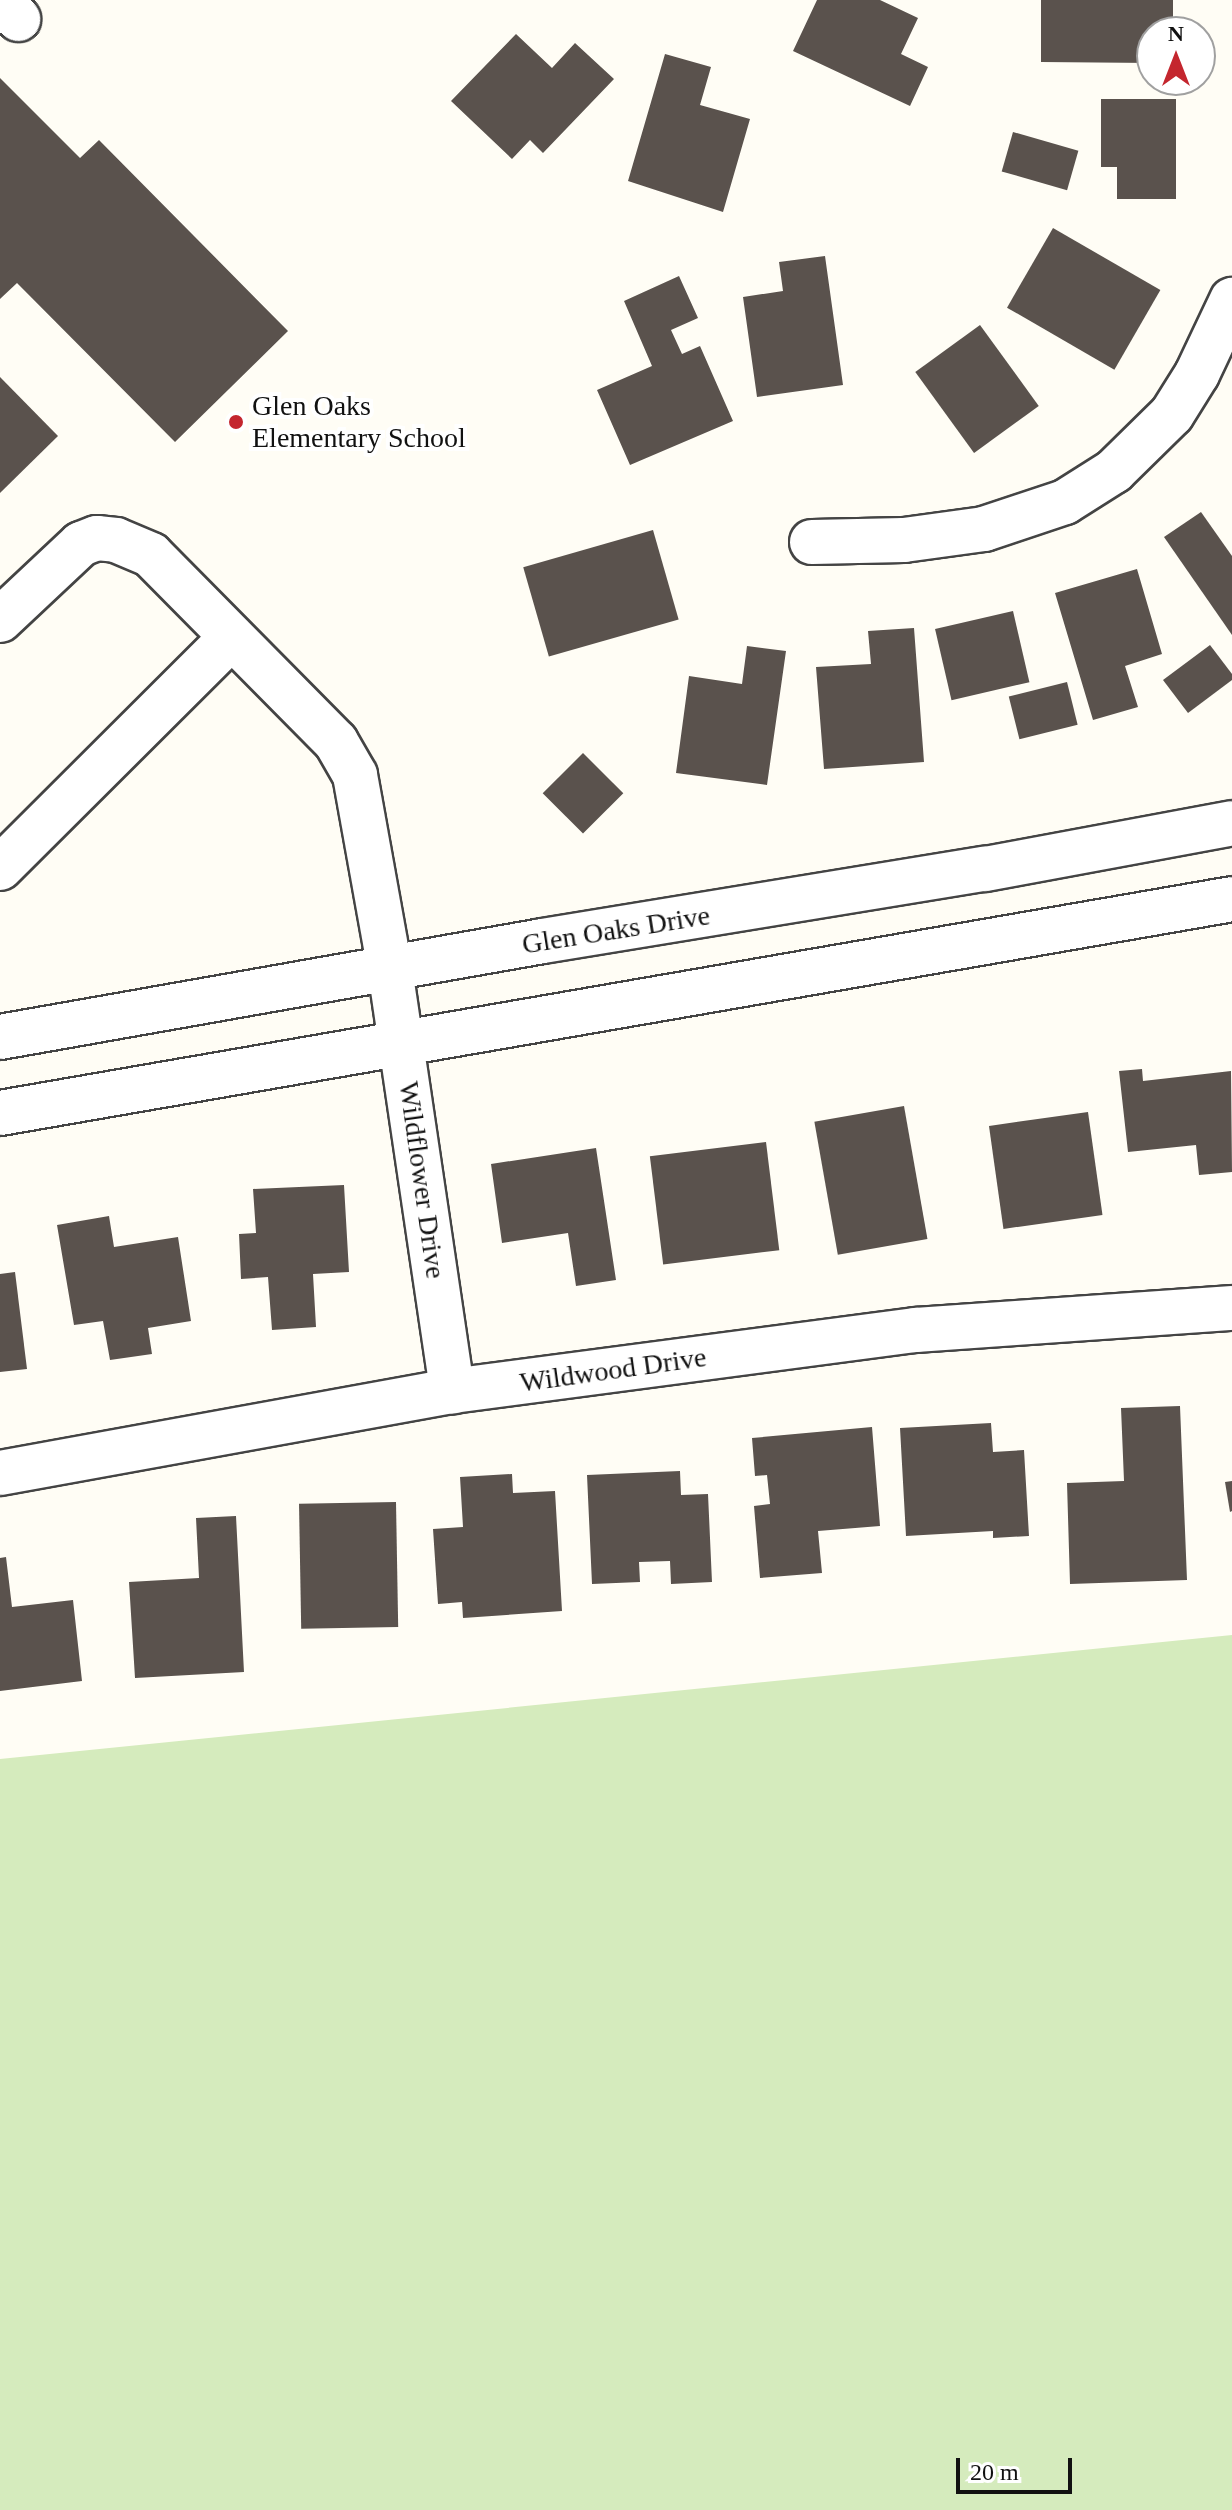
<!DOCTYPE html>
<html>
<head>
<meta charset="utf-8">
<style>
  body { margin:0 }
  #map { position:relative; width:1232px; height:2510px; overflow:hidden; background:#fffdf5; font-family:Georgia,serif }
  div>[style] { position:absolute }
  .green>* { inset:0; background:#d5ebbd }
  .building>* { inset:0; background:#5a524d; transform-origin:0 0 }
  .roads { filter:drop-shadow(2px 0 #444) drop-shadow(-2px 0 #444) drop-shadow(0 2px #444) drop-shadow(0 -2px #444) }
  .minor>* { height:44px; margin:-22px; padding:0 22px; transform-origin:22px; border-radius:22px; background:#fff }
  .dots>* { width:22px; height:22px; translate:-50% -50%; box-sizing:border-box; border:4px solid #fff; border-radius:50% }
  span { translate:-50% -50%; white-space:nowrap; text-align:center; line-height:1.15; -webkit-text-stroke:8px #fff; paint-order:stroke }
  .poi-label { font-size:28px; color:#111 }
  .left { translate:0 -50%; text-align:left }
  .street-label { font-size:28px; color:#111 }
  .north { position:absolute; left:1136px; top:16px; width:80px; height:80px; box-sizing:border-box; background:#fff; border:2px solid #a0a0a0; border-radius:50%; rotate:0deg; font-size:22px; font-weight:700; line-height:32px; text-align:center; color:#111 }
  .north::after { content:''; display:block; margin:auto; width:28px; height:36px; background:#c4262e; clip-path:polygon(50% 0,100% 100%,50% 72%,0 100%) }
  .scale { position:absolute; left:956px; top:2458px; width:116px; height:36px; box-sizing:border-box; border:4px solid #111; border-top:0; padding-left:10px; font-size:24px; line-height:28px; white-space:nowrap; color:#111; -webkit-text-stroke:6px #fff; paint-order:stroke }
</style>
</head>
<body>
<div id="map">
  <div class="green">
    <i style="clip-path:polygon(1232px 1635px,1232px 2510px,0 2510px,0 1759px)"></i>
  </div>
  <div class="building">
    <i style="clip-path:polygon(817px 0,880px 0,918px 18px,901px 54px,928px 67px,910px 106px,793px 51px)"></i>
    <i style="clip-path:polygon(1041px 0,1173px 0,1173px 32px,1152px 32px,1152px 63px,1041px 62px)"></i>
    <i style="clip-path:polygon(516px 34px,552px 68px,575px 43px,614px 79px,543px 153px,530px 140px,512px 159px,451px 101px)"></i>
    <i style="clip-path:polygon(665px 54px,711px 67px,700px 105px,750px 119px,723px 212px,628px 181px)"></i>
    <i style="clip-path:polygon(0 78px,80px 158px,99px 140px,288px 331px,175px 442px,17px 283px,0 299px)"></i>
    <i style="clip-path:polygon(1101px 99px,1176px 99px,1176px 199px,1117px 199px,1117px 167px,1101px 167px)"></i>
    <i style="left:1013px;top:132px;width:68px;height:41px;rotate:16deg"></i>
    <i style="left:1053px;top:228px;width:124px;height:92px;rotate:30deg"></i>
    <i style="clip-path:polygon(825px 256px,843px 385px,757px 397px,743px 297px,783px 291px,779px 262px)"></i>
    <i style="clip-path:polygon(679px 276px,698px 318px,671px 330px,682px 354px,700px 346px,733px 421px,630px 465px,597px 390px,652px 366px,624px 301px)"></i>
    <i style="left:980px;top:325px;width:100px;height:80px;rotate:54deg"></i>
    <i style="clip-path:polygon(0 377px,58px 436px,0 493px)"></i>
    <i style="clip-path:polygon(1201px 512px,1232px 556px,1232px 635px,1164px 537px)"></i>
    <i style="left:653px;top:530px;width:93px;height:135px;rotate:74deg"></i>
    <i style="clip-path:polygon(1137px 569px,1162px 654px,1125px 666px,1138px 707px,1093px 720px,1055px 593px)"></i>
    <i style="left:1013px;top:611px;width:73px;height:80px;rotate:77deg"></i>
    <i style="clip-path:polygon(914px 628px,924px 762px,824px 769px,816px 667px,871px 664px,868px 631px)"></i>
    <i style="clip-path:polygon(1210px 645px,1232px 674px,1232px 680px,1188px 713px,1163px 680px)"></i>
    <i style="clip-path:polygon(747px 646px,786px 651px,767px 785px,676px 773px,689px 676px,742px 684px)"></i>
    <i style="left:1067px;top:682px;width:44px;height:60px;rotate:76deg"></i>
    <i style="left:583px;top:753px;width:57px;height:57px;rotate:45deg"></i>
    <i style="clip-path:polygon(1142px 1069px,1143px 1081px,1231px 1071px,1232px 1172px,1199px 1175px,1196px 1145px,1128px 1152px,1119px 1071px)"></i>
    <i style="left:904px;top:1106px;width:135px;height:91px;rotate:80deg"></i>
    <i style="left:1088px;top:1112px;width:104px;height:100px;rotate:82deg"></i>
    <i style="left:766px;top:1142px;width:109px;height:117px;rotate:83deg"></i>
    <i style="clip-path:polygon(596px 1148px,616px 1280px,576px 1286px,568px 1233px,502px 1243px,491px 1164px)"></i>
    <i style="clip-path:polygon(344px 1185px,349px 1272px,313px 1274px,316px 1327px,272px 1330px,268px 1277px,241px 1279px,239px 1234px,256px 1233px,253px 1189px)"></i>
    <i style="clip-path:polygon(109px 1216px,114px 1247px,178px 1237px,191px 1321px,148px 1328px,152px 1354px,110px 1360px,103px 1321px,74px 1325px,57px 1225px)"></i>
    <i style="clip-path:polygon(15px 1272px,27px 1369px,0 1372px,0 1274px)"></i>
    <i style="clip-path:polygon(1180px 1406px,1187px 1580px,1070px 1584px,1067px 1483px,1124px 1481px,1121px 1408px)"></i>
    <i style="clip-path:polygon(991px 1423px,993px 1452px,1024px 1450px,1029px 1536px,993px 1538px,993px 1531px,906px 1536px,900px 1428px)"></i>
    <i style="clip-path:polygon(872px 1427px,880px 1526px,818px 1531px,822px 1573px,760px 1578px,754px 1506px,770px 1504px,767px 1475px,755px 1476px,752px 1438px)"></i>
    <i style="clip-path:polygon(680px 1471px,681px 1495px,708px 1494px,712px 1582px,671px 1584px,670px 1561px,639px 1562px,640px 1582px,592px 1584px,587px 1475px)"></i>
    <i style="clip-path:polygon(512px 1474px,513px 1493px,555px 1491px,562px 1611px,463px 1618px,462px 1602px,438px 1604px,433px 1529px,463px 1527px,460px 1477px)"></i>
    <i style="clip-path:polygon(1232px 1481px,1232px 1511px,1230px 1512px,1225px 1482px)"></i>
    <i style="left:396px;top:1502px;width:125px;height:97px;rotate:89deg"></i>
    <i style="clip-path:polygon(236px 1516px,244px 1672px,135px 1678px,129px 1582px,199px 1578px,196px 1518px)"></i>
    <i style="clip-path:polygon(6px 1557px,12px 1607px,73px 1600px,82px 1681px,0 1691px,0 1558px)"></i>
  </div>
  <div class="roads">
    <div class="minor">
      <i style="left:0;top:2px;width:25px;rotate:43deg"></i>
      <i style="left:812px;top:542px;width:92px;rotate:-1.2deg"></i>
      <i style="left:904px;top:540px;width:81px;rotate:-7.8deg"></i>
      <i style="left:984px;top:529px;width:85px;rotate:-18.4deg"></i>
      <i style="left:1065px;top:502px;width:58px;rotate:-32.3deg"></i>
      <i style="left:1114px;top:471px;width:81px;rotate:-44.5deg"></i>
      <i style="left:1172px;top:414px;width:47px;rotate:-58deg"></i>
      <i style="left:1197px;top:374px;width:82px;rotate:-64.7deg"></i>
      <i style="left:0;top:620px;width:111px;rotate:-43.2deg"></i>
      <i style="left:81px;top:544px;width:17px;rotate:-21deg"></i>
      <i style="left:97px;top:538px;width:19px;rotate:6deg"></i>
      <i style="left:116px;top:540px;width:38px;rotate:23deg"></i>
      <i style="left:151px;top:555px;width:263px;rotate:45.3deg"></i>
      <i style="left:336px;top:742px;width:38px;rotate:60deg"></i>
      <i style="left:355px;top:775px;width:197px;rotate:79.8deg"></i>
      <i style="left:390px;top:969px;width:427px;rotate:81.6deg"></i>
      <i style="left:0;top:868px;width:327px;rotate:-44.9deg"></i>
      <i style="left:0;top:1037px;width:551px;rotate:-10.03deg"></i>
      <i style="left:543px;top:941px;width:448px;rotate:-9.3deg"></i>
      <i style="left:985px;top:869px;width:251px;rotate:-10.5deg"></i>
      <i style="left:0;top:1113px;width:1250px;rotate:-9.85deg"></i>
      <i style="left:0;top:1473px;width:459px;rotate:-10.3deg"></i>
      <i style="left:452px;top:1391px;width:468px;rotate:-7.5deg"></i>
      <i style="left:916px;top:1330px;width:317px;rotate:-4deg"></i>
    </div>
  </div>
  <div class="dots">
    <i style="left:236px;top:422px;background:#c4262e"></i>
  </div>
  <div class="poi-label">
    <span class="left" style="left:252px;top:422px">Glen Oaks<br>Elementary School</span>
  </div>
  <div class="street-label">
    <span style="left:616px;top:930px;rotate:-9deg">Glen Oaks Drive</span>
    <span style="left:422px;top:1180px;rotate:82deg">Wildflower Drive</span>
    <span style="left:613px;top:1370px;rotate:-8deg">Wildwood Drive</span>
  </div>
  <div class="north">N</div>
  <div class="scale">20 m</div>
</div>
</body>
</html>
